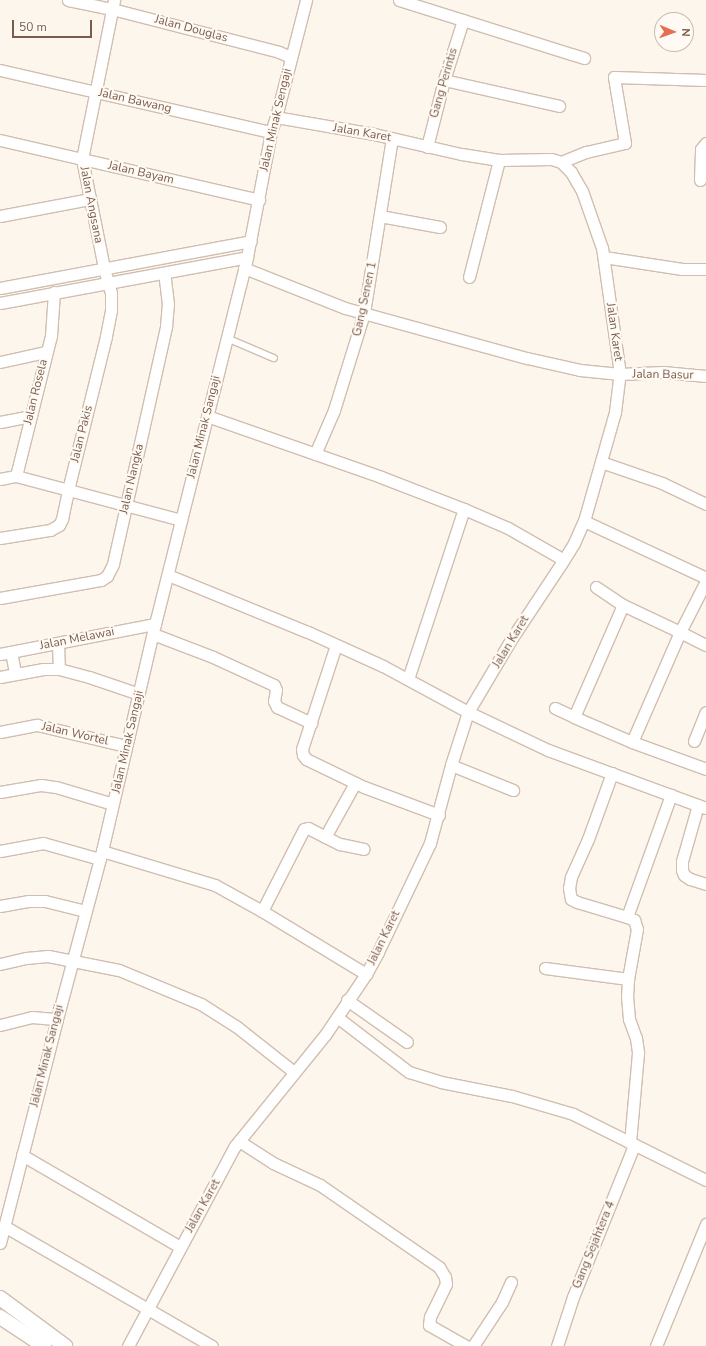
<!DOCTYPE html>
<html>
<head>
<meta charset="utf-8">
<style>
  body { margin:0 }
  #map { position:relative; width:706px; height:1346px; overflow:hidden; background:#fdf6ec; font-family:"Nunito Sans",sans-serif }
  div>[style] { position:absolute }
  .roads { filter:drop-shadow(1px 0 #d1beb0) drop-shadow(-1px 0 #d1beb0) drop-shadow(0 1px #d1beb0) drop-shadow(0 -1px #d1beb0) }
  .service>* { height:5.5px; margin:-2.75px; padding:0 2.75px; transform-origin:2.75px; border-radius:2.75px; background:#fff }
  .minor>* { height:11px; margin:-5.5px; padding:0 5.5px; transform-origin:5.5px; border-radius:5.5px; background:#fff }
  .tertiary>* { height:14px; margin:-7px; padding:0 7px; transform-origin:7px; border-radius:7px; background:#fff }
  span { translate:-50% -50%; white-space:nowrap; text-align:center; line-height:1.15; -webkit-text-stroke:4px #fffaf3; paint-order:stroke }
  .street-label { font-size:12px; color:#7a5c4d }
  .north { position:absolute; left:654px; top:12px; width:40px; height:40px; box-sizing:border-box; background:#fffaf3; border:1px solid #cabbb1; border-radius:50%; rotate:92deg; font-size:11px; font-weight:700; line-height:16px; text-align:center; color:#7a5c4d }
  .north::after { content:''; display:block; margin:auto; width:14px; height:18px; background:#e76f51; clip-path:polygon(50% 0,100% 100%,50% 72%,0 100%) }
  .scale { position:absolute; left:12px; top:20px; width:80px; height:18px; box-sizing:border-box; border:2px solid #7a5c4d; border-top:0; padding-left:5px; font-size:12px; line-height:14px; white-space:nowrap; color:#7a5c4d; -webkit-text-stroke:3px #fffaf3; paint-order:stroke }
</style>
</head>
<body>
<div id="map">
  <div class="roads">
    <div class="service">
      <i style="left:227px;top:338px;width:51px;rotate:23.1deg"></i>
    </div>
    <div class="minor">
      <i style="left:68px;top:0;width:45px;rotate:11.6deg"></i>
      <i style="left:112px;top:9px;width:172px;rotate:14.4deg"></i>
      <i style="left:279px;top:52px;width:13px;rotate:23deg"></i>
      <i style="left:399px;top:0;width:194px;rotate:17.4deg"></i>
      <i style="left:0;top:70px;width:278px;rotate:12.9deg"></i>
      <i style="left:444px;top:80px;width:118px;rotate:12.7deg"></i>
      <i style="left:0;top:140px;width:266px;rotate:13deg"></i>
      <i style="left:427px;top:147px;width:69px;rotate:-75.8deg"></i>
      <i style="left:444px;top:80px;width:63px;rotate:-72.4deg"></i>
      <i style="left:561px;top:162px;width:27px;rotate:-22deg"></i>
      <i style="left:586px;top:152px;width:40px;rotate:-13deg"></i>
      <i style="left:625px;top:143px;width:67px;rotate:-99.5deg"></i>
      <i style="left:614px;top:77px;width:92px;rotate:1.9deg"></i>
      <i style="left:700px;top:180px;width:31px;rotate:-88deg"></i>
      <i style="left:701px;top:149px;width:8px;rotate:-50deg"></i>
      <i style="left:0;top:216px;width:92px;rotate:-10.7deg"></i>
      <i style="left:380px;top:216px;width:61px;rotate:10.4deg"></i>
      <i style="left:604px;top:257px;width:79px;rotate:8.7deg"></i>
      <i style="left:682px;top:269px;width:24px"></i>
      <i style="left:244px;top:268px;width:109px;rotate:21.6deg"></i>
      <i style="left:345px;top:308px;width:189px;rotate:15.4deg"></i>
      <i style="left:527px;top:358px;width:54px;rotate:12.8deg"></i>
      <i style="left:580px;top:370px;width:40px;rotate:5.7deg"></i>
      <i style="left:620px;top:374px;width:43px;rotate:-2.7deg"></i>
      <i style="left:663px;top:372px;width:43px;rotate:5.3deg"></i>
      <i style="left:469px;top:277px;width:121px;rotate:-75.6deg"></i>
      <i style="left:0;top:288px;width:255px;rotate:-10.6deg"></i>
      <i style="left:0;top:303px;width:251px;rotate:-10.5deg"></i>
      <i style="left:0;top:362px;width:47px;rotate:-12.3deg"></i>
      <i style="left:207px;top:416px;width:184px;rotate:19.3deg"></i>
      <i style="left:381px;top:477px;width:89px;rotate:21.1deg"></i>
      <i style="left:464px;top:509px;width:48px;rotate:23.4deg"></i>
      <i style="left:508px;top:528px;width:64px;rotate:29.7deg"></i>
      <i style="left:0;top:422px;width:31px;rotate:-11deg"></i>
      <i style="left:315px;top:454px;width:48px;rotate:-66.6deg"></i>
      <i style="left:334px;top:410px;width:102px;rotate:-72.8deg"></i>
      <i style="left:364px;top:313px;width:177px;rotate:-80.9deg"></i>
      <i style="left:601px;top:462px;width:65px;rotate:19deg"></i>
      <i style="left:662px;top:483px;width:49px;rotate:25.5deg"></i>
      <i style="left:16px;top:476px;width:171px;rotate:14.9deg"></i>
      <i style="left:0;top:479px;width:16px;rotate:-11deg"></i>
      <i style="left:16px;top:476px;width:144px;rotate:-76deg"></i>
      <i style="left:51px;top:336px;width:44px;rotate:-86.1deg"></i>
      <i style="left:584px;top:521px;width:135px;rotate:25deg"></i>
      <i style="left:0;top:538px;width:51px;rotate:-9.1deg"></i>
      <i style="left:50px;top:530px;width:10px;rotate:-29deg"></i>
      <i style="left:59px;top:525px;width:7px;rotate:-63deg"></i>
      <i style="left:62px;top:519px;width:30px;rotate:-78deg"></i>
      <i style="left:68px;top:490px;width:159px;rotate:-76.1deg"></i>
      <i style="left:106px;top:336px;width:26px;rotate:-79deg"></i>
      <i style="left:111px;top:310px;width:17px;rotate:-90deg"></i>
      <i style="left:111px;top:293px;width:26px;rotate:-106deg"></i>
      <i style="left:104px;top:268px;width:111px;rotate:-101.4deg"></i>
      <i style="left:82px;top:159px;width:162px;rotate:-78.6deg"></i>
      <i style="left:168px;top:575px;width:151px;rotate:22.2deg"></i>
      <i style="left:308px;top:632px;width:82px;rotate:24.4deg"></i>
      <i style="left:383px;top:666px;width:97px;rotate:28.4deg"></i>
      <i style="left:468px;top:712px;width:89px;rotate:25.4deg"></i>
      <i style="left:548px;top:750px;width:168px;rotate:20.2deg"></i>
      <i style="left:706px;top:581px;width:57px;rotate:117deg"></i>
      <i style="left:680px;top:632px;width:29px;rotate:27deg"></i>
      <i style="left:596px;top:587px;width:32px;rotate:34deg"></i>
      <i style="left:0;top:598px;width:103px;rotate:-10.1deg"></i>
      <i style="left:101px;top:580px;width:7px;rotate:-34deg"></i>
      <i style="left:107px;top:576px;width:13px;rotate:-63deg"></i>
      <i style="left:113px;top:564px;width:244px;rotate:-77.4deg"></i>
      <i style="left:166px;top:326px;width:22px;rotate:-85deg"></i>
      <i style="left:168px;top:304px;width:31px;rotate:-97deg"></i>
      <i style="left:623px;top:605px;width:63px;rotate:25.3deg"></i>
      <i style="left:680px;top:632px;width:120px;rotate:113.6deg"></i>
      <i style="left:632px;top:742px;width:63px;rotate:-156.7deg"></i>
      <i style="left:574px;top:717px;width:122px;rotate:-66.4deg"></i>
      <i style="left:153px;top:634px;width:64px;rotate:21deg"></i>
      <i style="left:213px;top:657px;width:67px;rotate:24.7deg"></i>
      <i style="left:274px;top:685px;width:5px;rotate:68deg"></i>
      <i style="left:276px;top:690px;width:11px;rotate:100deg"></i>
      <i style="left:274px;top:701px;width:7px;rotate:63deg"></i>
      <i style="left:277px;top:707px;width:38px;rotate:25deg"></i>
      <i style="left:58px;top:643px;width:26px;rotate:88deg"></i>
      <i style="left:336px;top:645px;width:109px;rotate:108.1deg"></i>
      <i style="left:302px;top:749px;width:6px;rotate:81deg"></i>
      <i style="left:303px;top:755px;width:5px;rotate:53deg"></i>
      <i style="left:306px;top:759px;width:64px;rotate:25.8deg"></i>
      <i style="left:364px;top:787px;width:80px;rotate:20.5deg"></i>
      <i style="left:11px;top:652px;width:21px;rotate:79deg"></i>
      <i style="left:0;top:654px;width:158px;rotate:-11deg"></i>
      <i style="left:0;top:677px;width:44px;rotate:-10.5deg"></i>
      <i style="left:43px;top:669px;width:16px"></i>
      <i style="left:59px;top:669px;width:31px;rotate:15deg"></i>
      <i style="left:89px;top:677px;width:53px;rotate:18.8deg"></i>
      <i style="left:408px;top:679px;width:179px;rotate:-71.8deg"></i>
      <i style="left:555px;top:708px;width:21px;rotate:25deg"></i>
      <i style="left:0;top:732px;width:38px;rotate:-11deg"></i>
      <i style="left:37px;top:725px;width:91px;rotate:13.3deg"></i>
      <i style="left:694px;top:741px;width:31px;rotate:-68deg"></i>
      <i style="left:632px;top:742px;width:79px;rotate:20deg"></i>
      <i style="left:451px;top:765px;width:67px;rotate:22deg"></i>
      <i style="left:612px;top:773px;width:70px;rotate:110deg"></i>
      <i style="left:588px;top:839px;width:42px;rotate:114.1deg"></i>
      <i style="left:571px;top:877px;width:11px;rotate:100deg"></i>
      <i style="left:569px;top:888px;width:11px;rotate:80deg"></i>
      <i style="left:571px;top:899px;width:7px;rotate:27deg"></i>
      <i style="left:577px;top:902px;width:52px;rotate:16.7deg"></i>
      <i style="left:627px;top:917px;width:8px;rotate:23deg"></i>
      <i style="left:634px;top:920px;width:9px;rotate:72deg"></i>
      <i style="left:637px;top:929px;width:51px;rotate:100.2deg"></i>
      <i style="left:628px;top:979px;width:17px;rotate:93deg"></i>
      <i style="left:627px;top:996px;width:23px;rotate:85deg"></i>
      <i style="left:629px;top:1019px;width:20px;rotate:70deg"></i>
      <i style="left:636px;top:1038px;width:15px;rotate:82deg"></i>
      <i style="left:638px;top:1053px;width:90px;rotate:95.1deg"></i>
      <i style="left:0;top:792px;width:42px;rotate:-9.7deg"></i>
      <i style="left:41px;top:785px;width:15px;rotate:8deg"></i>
      <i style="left:56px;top:787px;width:59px;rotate:16.6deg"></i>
      <i style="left:698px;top:805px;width:58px;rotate:105.9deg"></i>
      <i style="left:682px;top:861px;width:9px;rotate:90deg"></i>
      <i style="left:682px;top:870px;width:5px;rotate:68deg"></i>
      <i style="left:684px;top:875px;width:7px;rotate:34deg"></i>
      <i style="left:690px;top:879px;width:17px;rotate:17deg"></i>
      <i style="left:325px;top:837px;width:62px;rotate:-60.9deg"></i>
      <i style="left:0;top:851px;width:44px;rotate:-10.5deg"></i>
      <i style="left:43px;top:843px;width:59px;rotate:15.7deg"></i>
      <i style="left:102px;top:851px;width:118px;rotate:16.7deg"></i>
      <i style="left:215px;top:885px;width:54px;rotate:29deg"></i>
      <i style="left:262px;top:911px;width:122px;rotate:31.2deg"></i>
      <i style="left:0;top:906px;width:28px;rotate:-10deg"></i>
      <i style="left:28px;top:901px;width:17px"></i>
      <i style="left:45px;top:901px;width:41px;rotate:14deg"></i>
      <i style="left:262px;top:911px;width:92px;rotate:-62.9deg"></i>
      <i style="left:304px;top:829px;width:4px;rotate:-14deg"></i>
      <i style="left:308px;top:828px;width:36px;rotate:27deg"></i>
      <i style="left:340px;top:844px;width:24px;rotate:12deg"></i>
      <i style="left:627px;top:917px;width:130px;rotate:-70.2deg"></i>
      <i style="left:0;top:964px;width:27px;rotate:-13deg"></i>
      <i style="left:26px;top:958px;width:22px;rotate:-5deg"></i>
      <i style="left:48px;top:956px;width:72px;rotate:11.2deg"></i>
      <i style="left:119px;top:970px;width:89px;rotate:22.5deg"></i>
      <i style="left:201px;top:1004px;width:43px;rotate:32.6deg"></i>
      <i style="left:237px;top:1027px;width:73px;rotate:38.3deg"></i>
      <i style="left:545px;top:968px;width:84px;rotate:7.5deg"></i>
      <i style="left:347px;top:1000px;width:73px;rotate:35deg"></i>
      <i style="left:337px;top:1017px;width:91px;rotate:37.4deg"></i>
      <i style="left:409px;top:1072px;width:34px;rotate:17deg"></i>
      <i style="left:441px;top:1082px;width:72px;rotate:11.2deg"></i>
      <i style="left:512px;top:1096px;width:64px;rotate:16.4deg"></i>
      <i style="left:573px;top:1114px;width:148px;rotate:26.4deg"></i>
      <i style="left:0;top:1025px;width:33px;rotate:-14deg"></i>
      <i style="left:32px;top:1017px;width:25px;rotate:5deg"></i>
      <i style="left:239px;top:1141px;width:40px;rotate:32.9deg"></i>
      <i style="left:273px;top:1163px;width:52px;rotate:25.1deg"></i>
      <i style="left:320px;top:1185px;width:145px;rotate:34.6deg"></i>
      <i style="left:439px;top:1267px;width:12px;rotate:59deg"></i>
      <i style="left:445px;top:1277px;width:7px;rotate:82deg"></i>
      <i style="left:446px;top:1284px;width:37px;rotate:116deg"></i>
      <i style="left:430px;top:1317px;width:8px;rotate:97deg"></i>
      <i style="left:429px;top:1325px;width:43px;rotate:29.6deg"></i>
      <i style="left:22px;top:1155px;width:183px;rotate:30.2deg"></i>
      <i style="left:4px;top:1226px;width:240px;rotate:30deg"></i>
      <i style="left:0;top:1243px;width:231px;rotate:-75.7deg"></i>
      <i style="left:57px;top:1019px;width:174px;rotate:-75deg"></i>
      <i style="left:102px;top:851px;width:233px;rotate:-76.9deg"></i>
      <i style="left:155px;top:624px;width:378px;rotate:-75.9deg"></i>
      <i style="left:247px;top:257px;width:127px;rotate:-79.1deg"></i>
      <i style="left:271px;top:132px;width:16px;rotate:-72deg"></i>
      <i style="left:276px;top:117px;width:121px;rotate:-75.6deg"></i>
      <i style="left:128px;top:1346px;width:227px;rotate:-61.9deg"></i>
      <i style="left:235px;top:1146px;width:143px;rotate:-51deg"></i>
      <i style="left:325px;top:1035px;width:73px;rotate:-56.1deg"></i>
      <i style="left:366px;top:974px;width:25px;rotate:-61deg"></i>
      <i style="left:378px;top:952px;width:121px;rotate:-64.5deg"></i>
      <i style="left:430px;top:843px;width:81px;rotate:-74.9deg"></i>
      <i style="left:451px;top:765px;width:56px;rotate:-72.2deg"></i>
      <i style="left:468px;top:712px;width:86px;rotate:-59.3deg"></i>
      <i style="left:512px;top:638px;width:89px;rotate:-56.5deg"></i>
      <i style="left:561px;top:564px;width:25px;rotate:-58deg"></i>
      <i style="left:574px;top:543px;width:24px;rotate:-66deg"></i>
      <i style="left:584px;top:521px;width:113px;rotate:-74.1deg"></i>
      <i style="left:615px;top:412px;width:38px;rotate:-83deg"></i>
      <i style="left:620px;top:374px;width:127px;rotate:-98.1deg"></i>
      <i style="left:602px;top:248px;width:60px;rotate:-109.3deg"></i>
      <i style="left:582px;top:191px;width:22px;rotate:-120deg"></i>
      <i style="left:571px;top:172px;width:14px;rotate:-135deg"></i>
      <i style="left:561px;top:162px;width:10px;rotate:-163deg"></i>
      <i style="left:551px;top:159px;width:52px;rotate:178.9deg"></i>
      <i style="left:499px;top:160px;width:38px;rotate:-171deg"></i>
      <i style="left:461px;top:154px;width:89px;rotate:-167.1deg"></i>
      <i style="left:374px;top:134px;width:99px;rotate:-170.2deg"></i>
      <i style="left:473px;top:1346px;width:53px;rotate:-56.6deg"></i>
      <i style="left:502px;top:1302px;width:22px;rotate:-66deg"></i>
      <i style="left:557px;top:1346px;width:52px;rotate:-71.9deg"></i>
      <i style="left:573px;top:1297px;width:164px;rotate:-68.1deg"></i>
      <i style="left:656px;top:1346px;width:132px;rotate:-67.7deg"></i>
    </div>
    <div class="tertiary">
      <i style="left:0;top:1298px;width:81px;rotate:36.4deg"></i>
      <i style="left:0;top:1317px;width:53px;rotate:33.4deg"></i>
    </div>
  </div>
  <div class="street-label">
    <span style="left:191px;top:29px;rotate:15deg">Jalan Douglas</span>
    <span style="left:444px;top:83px;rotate:-74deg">Gang Perintis</span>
    <span style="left:135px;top:101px;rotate:13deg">Jalan Bawang</span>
    <span style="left:276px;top:120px;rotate:-77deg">Jalan Minak Sengaji</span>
    <span style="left:362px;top:133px;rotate:10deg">Jalan Karet</span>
    <span style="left:141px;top:173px;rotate:13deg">Jalan Bayam</span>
    <span style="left:91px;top:205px;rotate:79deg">Jalan Angsana</span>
    <span style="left:365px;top:299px;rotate:-78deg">Gang Senen 1</span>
    <span style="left:614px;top:332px;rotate:82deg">Jalan Karet</span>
    <span style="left:663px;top:375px;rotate:1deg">Jalan Basur</span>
    <span style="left:36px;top:392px;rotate:-76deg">Jalan Rosela</span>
    <span style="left:204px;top:427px;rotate:-76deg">Jalan Minak Sangaji</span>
    <span style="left:82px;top:434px;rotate:-76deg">Jalan Pakis</span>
    <span style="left:132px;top:479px;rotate:-77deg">Jalan Nangka</span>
    <span style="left:77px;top:639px;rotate:-11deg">Jalan Melawai</span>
    <span style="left:511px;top:642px;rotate:-59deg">Jalan Karet</span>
    <span style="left:75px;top:734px;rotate:13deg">Jalan Wortel</span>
    <span style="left:128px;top:742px;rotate:-77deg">Jalan Minak Sangaji</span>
    <span style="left:384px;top:938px;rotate:-64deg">Jalan Karet</span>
    <span style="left:47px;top:1056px;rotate:-76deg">Jalan Minak Sangaji</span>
    <span style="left:203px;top:1206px;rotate:-61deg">Jalan Karet</span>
    <span style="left:594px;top:1245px;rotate:-68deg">Gang Sejahtera 4</span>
  </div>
  <div class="north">N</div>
  <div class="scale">50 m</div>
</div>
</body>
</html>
